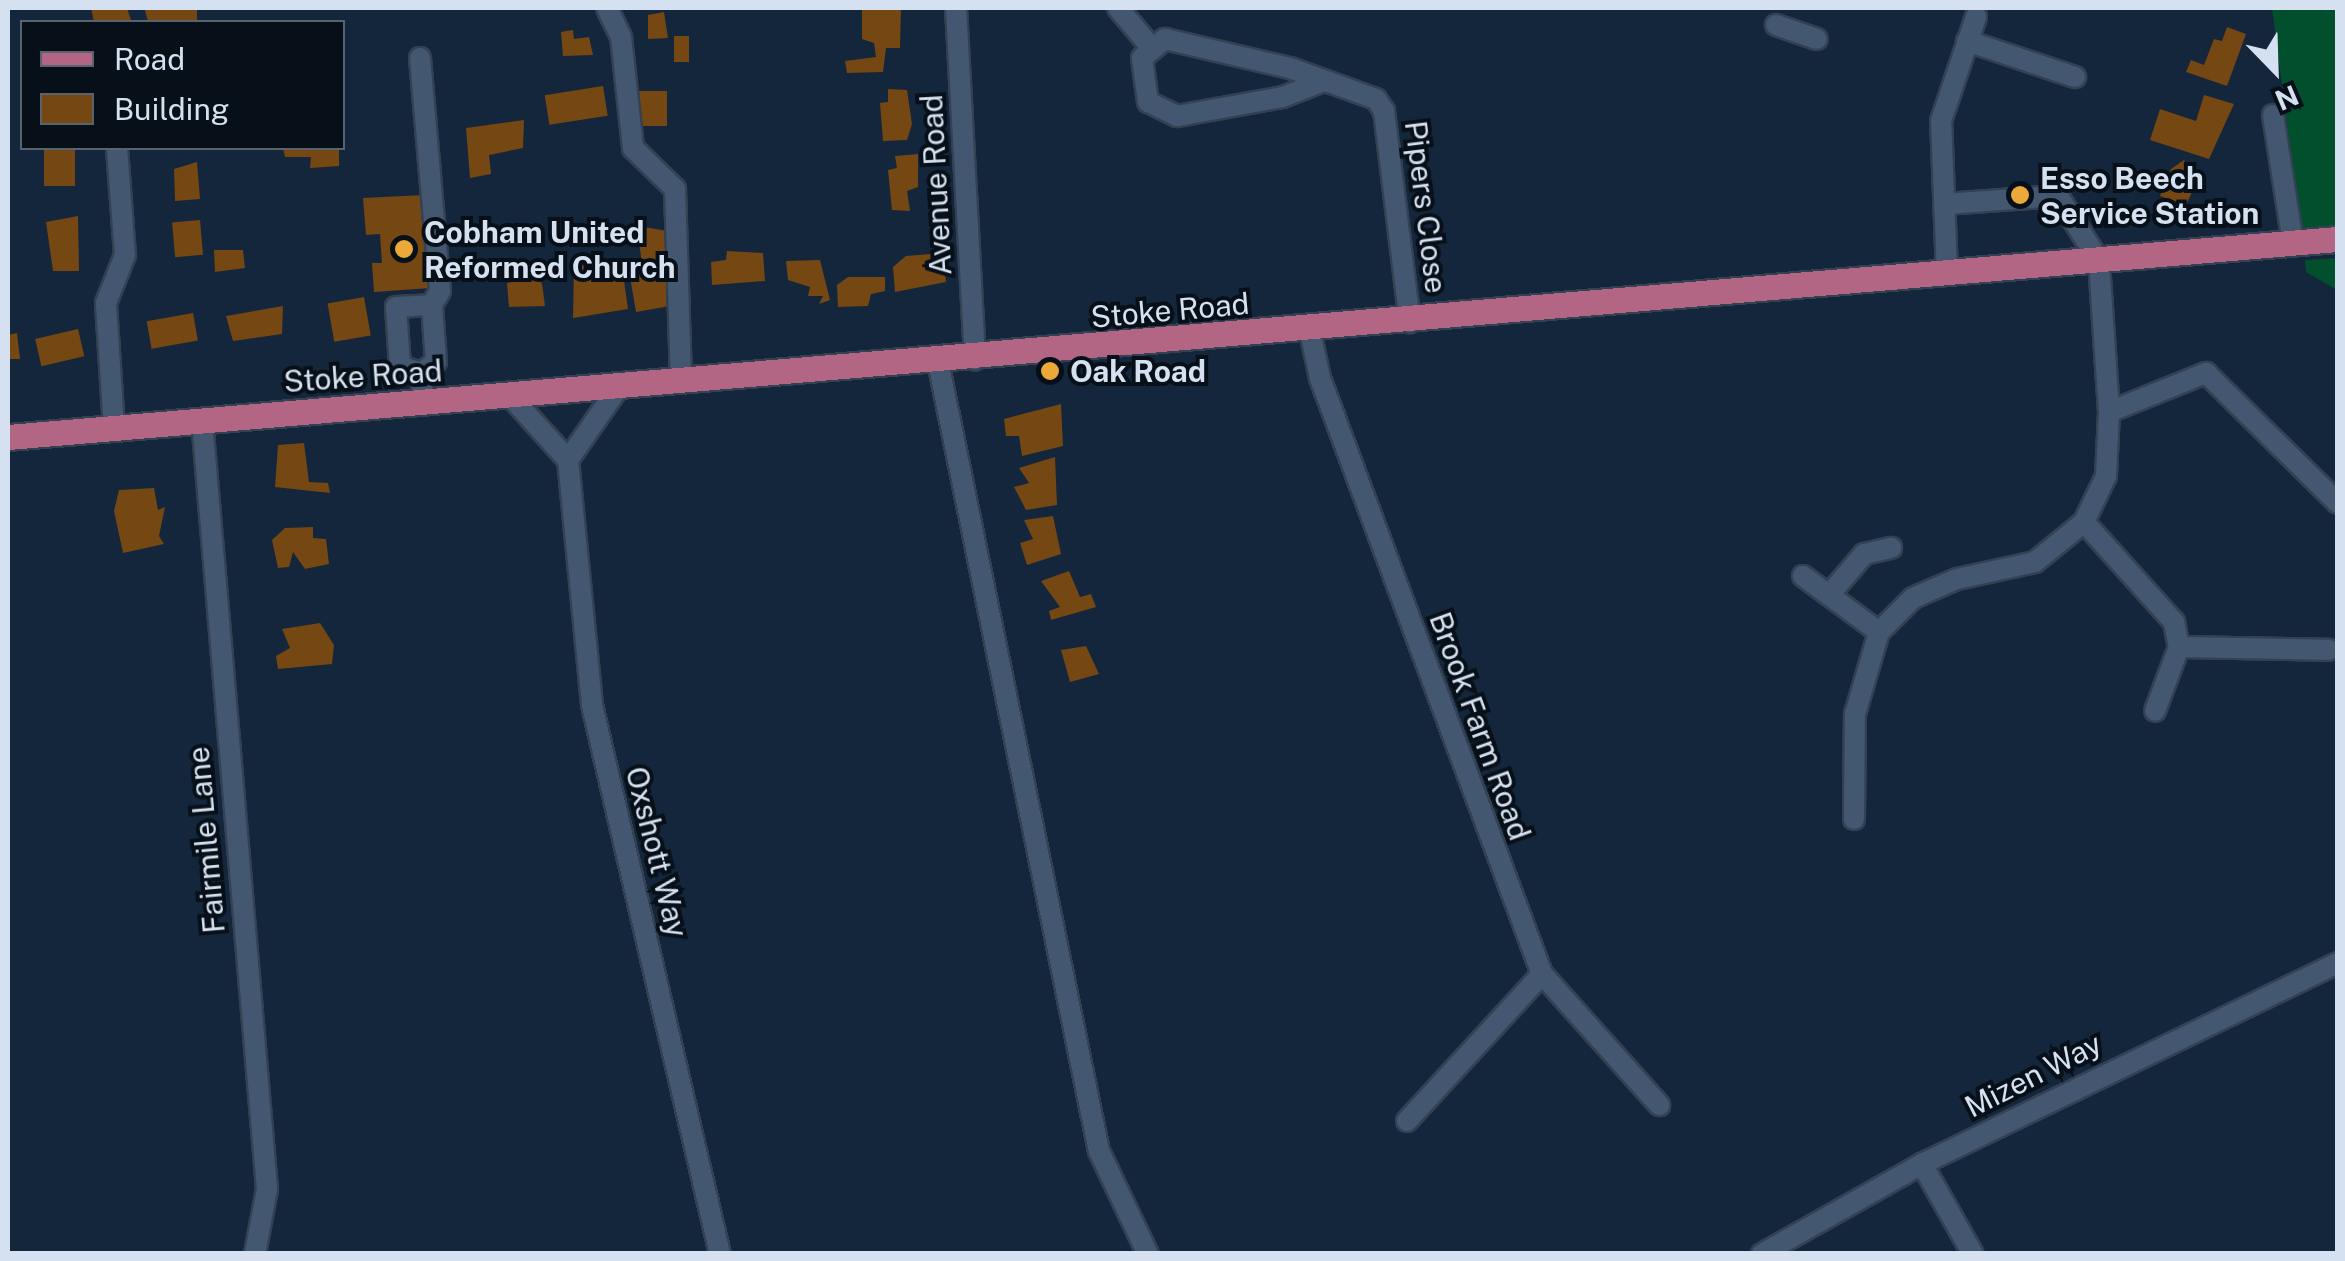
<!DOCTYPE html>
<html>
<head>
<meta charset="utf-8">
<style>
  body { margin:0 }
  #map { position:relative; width:2345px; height:1261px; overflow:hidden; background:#14263c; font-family:"Public Sans",sans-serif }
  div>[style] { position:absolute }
  .green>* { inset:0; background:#024f2e }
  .building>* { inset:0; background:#754712; transform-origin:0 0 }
  .roads { filter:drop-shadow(2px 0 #344153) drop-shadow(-2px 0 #344153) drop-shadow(0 2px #344153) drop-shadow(0 -2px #344153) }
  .minor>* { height:20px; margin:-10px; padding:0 10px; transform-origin:10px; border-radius:10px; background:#435870 }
  .major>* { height:25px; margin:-12.5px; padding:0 12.5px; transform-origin:12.5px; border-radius:12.5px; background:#b36584 }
  .dots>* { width:28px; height:28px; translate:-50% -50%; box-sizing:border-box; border:5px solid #070f18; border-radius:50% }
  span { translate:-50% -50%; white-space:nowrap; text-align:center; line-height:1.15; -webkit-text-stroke:8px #070f18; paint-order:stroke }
  .poi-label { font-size:30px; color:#d5e1f0; font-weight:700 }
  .left { translate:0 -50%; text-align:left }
  .street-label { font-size:30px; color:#d5e1f0 }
  .frame { position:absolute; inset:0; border:10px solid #d5e1f0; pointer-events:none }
  .legend { position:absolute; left:20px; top:20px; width:325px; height:130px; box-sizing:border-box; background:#070f18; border:2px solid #59636e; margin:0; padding:12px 18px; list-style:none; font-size:30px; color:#d5e1f0 }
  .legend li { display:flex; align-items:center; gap:20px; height:50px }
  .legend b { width:50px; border:2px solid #59636e }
  .north { position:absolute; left:2225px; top:20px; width:100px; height:100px; -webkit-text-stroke:8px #070f18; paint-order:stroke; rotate:157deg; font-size:28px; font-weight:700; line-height:40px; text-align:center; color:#d5e1f0 }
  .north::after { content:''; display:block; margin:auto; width:35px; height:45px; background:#d5e1f0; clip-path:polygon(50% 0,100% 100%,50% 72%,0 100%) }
</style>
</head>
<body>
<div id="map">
  <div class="green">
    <i style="clip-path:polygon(2272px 8px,2337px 8px,2337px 230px,2301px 233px)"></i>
    <i style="clip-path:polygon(2337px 258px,2337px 290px,2306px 272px,2305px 260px)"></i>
  </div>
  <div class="building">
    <i style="clip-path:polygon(91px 8px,127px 8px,131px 20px,94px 22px)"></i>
    <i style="clip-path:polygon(197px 8px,197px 22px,148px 22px,145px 10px)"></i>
    <i style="clip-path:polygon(862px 8px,901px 8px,900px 48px,886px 48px,883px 72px,847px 73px,845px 61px,876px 57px,874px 43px,862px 39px)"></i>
    <i style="clip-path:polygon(664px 12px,668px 38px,648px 39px,648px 15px)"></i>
    <i style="clip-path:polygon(2227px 27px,2246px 34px,2227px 86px,2186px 72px,2191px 60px,2204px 65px,2214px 39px,2222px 41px)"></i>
    <i style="clip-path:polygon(573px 30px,574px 39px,589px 37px,593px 55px,563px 56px,561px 32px)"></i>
    <i style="left:674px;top:36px;width:15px;height:26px"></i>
    <i style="left:603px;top:86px;width:30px;height:59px;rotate:81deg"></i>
    <i style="clip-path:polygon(888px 89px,907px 90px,912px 124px,907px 140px,883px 141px,880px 103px,888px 102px)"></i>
    <i style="left:667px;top:91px;width:35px;height:31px;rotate:90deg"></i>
    <i style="clip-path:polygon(2204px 95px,2234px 104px,2209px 159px,2150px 140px,2160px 109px,2196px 121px)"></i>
    <i style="clip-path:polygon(524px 120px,523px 148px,489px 155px,491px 174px,470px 178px,466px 128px)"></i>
    <i style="left:44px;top:148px;width:31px;height:38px"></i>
    <i style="clip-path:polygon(283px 148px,339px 148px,339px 166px,310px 168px,311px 157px,285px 157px)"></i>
    <i style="clip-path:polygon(918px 154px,918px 187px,907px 191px,910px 211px,892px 210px,888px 170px,897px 168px,895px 156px)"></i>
    <i style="clip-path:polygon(2184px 160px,2197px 181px,2186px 205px,2160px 196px,2171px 169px)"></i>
    <i style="clip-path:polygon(197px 162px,200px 199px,175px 201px,174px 169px)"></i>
    <i style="clip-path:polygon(424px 195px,430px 288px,374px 292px,372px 263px,382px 263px,380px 234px,366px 235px,363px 198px)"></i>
    <i style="clip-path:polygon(78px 216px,79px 271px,53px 271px,46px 222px)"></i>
    <i style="left:200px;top:220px;width:35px;height:28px;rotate:85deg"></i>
    <i style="clip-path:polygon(637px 226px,668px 231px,670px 306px,636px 312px,628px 265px,642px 264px)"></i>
    <i style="clip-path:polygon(214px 250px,243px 250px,245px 268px,215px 272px)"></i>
    <i style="clip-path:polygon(727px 251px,763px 253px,765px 281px,712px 285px,711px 262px,726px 260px)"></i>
    <i style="clip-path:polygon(943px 253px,946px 282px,895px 292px,893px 267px,906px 256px)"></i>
    <i style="clip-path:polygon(621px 259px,628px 309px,573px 318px,574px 267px)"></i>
    <i style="clip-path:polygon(820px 260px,830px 300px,819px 304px,823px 296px,808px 296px,810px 287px,788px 280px,786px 261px)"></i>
    <i style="clip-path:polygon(848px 277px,885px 277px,885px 291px,871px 294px,868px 306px,838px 307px,837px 285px)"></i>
    <i style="clip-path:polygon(535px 278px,542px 283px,545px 306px,509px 307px,507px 283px)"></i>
    <i style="left:364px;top:297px;width:39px;height:37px;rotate:80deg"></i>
    <i style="clip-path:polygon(283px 306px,282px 334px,233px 341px,226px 316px)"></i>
    <i style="left:193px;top:313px;width:28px;height:47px;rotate:80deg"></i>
    <i style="left:78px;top:329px;width:28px;height:44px;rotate:77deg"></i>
    <i style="clip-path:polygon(17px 333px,20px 359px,8px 359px,8px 335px)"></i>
    <i style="clip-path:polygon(1061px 404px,1063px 446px,1022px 456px,1019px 436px,1006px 436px,1004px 419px)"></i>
    <i style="clip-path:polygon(304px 443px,309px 482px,328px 483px,330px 493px,275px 487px,278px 445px)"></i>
    <i style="clip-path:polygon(1055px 457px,1057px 505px,1026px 510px,1014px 487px,1029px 483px,1019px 468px)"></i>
    <i style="clip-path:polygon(154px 488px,158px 510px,165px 507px,159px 536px,164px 544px,123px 553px,114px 511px,119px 490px)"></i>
    <i style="clip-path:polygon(1053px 516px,1061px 554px,1027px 565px,1020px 543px,1033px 539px,1024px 520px)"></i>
    <i style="clip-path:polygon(313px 527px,313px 538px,326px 539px,329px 564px,305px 569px,293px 552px,289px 567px,278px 568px,272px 540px,285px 528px)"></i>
    <i style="clip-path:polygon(1069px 571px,1080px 597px,1091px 594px,1096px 607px,1051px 620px,1049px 611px,1060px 607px,1041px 581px)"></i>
    <i style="clip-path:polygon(320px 623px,334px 645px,332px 664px,278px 669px,276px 656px,290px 648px,282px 629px)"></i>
    <i style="clip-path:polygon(1086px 646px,1099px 674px,1070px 682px,1061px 650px)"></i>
  </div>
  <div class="roads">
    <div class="minor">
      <i style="left:607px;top:8px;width:32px;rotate:64deg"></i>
      <i style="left:621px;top:37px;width:112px;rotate:83.8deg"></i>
      <i style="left:633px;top:148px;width:59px;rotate:44.3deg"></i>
      <i style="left:675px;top:189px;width:193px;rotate:88.2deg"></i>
      <i style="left:956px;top:8px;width:352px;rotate:86.9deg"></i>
      <i style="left:1118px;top:8px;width:50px;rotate:49.9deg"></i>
      <i style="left:1776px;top:25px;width:43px;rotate:18.9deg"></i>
      <i style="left:1967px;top:41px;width:114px;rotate:18.4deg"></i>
      <i style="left:420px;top:58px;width:234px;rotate:85.1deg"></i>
      <i style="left:440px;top:291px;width:16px;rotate:120deg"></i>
      <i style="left:432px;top:305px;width:57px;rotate:86deg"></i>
      <i style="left:436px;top:362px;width:19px;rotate:144deg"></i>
      <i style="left:421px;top:373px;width:31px;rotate:86deg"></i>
      <i style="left:1321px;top:82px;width:41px;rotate:158.5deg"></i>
      <i style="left:1283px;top:97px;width:108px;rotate:169.8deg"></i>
      <i style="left:1177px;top:116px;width:32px;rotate:-154deg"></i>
      <i style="left:1148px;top:102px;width:44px;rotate:-97.8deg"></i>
      <i style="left:1142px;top:58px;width:30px;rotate:-40deg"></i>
      <i style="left:1165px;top:39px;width:128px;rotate:13.1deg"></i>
      <i style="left:1290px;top:68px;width:91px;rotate:19.8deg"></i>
      <i style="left:1376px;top:99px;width:14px;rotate:56deg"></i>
      <i style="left:1384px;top:111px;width:213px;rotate:83deg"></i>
      <i style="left:2273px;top:115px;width:130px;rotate:81.1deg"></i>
      <i style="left:1947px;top:274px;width:153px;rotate:-92.2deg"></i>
      <i style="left:1941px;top:121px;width:110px;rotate:-71.4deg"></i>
      <i style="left:1310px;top:331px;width:48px;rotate:78deg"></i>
      <i style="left:1320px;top:378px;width:636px;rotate:69.57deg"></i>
      <i style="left:1542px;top:974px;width:176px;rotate:48.2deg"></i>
      <i style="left:938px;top:362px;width:805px;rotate:78.47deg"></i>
      <i style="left:1099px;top:1151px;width:114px;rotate:64.6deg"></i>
      <i style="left:421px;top:373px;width:22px;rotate:-162deg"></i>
      <i style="left:400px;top:366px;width:59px;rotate:-93.9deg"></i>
      <i style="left:396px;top:307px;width:36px;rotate:-3deg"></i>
      <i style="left:512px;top:398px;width:84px;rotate:47.9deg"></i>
      <i style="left:568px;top:460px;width:246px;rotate:84.4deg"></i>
      <i style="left:592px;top:705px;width:564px;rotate:76.88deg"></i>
      <i style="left:2109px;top:412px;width:105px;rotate:-21.9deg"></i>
      <i style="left:2206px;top:373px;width:185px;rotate:44.6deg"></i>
      <i style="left:202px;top:420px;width:772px;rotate:85.17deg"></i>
      <i style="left:267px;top:1189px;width:66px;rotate:100.5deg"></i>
      <i style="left:114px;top:428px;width:125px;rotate:-93.7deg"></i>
      <i style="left:106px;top:303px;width:52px;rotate:-68.4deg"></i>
      <i style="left:125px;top:255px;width:107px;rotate:-94.3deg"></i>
      <i style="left:568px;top:460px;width:88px;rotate:-55.2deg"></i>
      <i style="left:2084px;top:522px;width:135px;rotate:48deg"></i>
      <i style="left:2174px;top:622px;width:25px;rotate:79deg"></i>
      <i style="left:2179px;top:647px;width:68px;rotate:110.6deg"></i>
      <i style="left:1803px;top:576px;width:94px;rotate:36.4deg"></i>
      <i style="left:1829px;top:595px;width:54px;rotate:-49.5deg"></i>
      <i style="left:1864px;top:554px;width:28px;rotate:-13deg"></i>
      <i style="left:2179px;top:647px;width:150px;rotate:1.1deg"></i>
      <i style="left:1854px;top:819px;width:105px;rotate:-89.5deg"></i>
      <i style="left:1855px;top:714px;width:85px;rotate:-73.7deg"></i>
      <i style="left:1879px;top:632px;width:48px;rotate:-45deg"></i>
      <i style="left:1913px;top:598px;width:48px;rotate:-23.4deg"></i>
      <i style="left:1957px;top:579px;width:80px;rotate:-12.3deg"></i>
      <i style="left:2035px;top:562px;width:63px;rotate:-39.2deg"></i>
      <i style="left:2084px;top:522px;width:51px;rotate:-64.4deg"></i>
      <i style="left:2106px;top:476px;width:64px;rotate:-87.3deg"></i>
      <i style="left:2109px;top:412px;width:151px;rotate:-93.8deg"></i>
      <i style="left:2099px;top:261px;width:77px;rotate:-122.2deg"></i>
      <i style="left:2058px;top:196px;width:114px;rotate:176deg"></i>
      <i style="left:1407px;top:1121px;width:200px;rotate:-47.4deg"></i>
      <i style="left:1922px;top:1164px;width:103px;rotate:60.5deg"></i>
      <i style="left:1762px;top:1254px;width:184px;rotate:-29.4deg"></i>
      <i style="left:1922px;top:1164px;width:462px;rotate:-25.8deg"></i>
    </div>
    <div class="major">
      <i style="left:8px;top:437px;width:2338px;rotate:-4.86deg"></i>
    </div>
  </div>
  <div class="dots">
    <i style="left:2020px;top:195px;background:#eba939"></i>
    <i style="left:404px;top:249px;background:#eba939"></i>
    <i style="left:1050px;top:371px;background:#eba939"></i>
  </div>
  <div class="poi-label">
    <span class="left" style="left:2040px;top:195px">Esso Beech<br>Service Station</span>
    <span class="left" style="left:424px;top:249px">Cobham United<br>Reformed Church</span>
    <span class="left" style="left:1070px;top:371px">Oak Road</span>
  </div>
  <div class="street-label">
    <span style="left:936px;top:185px;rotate:-93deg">Avenue Road</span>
    <span style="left:1426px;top:207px;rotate:83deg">Pipers Close</span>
    <span style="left:1170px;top:310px;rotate:-5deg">Stoke Road</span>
    <span style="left:363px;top:376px;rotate:-4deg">Stoke Road</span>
    <span style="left:1480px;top:726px;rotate:70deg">Brook Farm Road</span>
    <span style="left:206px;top:840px;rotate:-95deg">Fairmile Lane</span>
    <span style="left:657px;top:852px;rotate:76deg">Oxshott Way</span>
    <span style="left:2033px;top:1075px;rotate:-27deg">Mizen Way</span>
  </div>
  <div class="frame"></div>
  <ul class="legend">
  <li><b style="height:12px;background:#b36584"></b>Road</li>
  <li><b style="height:28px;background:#754712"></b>Building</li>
  </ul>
  <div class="north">N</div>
</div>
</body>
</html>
